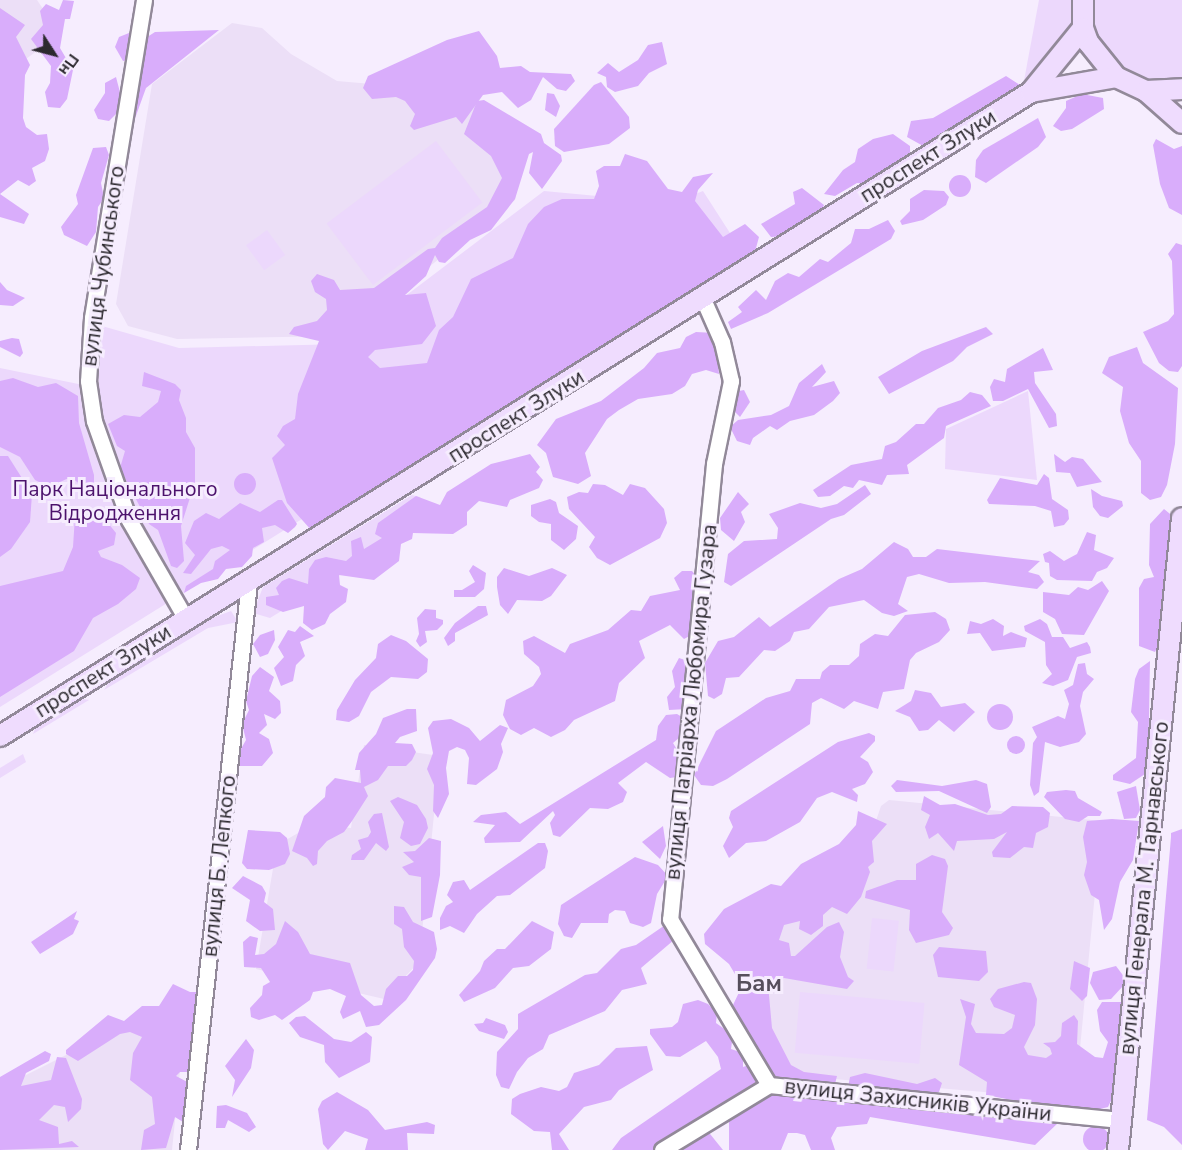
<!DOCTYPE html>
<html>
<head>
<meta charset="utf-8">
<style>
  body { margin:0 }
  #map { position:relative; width:1182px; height:1150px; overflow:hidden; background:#f6edfe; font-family:"Nunito Sans",sans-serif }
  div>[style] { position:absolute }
  .built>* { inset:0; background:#ecdff7 }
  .green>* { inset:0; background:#ecd8fc; transform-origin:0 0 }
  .forest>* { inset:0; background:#d9adfb }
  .round { border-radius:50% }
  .roads { filter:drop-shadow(2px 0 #928999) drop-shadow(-2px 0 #928999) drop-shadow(0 2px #928999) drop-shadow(0 -2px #928999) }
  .minor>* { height:15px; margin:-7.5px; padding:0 7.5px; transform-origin:7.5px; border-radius:7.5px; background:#fff }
  .major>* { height:20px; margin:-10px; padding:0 10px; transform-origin:10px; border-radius:10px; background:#efdcfe }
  span { translate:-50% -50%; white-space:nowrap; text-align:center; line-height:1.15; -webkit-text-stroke:6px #f6edfe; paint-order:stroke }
  .street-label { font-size:21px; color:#2c292f }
  .park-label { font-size:21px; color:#4c126c }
  .quarter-label { font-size:24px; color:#564e5c; font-weight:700 }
  .north { position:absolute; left:24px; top:24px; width:60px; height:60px; -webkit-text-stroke:4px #f6edfe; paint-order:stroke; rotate:126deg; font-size:16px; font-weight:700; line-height:24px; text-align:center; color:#2c292f }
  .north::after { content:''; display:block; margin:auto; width:21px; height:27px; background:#2c292f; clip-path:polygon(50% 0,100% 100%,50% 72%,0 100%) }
</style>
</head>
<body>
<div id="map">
  <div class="built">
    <i style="clip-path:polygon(0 0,37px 0,60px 34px,0 78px)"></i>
    <i style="clip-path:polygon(232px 23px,262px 28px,291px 54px,337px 81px,464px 92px,526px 134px,515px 200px,340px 336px,177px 339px,128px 326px,116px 304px,152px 84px)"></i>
    <i style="clip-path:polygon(364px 745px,440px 756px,419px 962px,384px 999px,256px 969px,277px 845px,314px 824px,351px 828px)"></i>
    <i style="clip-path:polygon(889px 800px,1102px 821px,1075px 1100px,788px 1075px,725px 951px,858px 874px,881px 806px)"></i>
    <i style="clip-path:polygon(188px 994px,172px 1150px,0 1150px,0 1088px)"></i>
  </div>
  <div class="green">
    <i style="clip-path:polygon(1039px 0,1074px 0,1071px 28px,1023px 86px)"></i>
    <i style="clip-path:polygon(1095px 0,1182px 0,1182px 80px,1162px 83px,1146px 80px,1114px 64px,1102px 53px,1095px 32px)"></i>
    <i style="left:436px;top:141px;width:77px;height:137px;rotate:53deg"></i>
    <i style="clip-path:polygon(544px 191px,672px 203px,703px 191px,739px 247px,0 707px,0 368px,98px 388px,102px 326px,179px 348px,342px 344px)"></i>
    <i style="left:267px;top:230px;width:31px;height:26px;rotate:54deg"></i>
    <i style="clip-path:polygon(1028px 391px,1037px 480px,945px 469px,946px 429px)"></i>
    <i style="clip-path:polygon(412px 495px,420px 497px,425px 504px,420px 526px,270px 618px,253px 613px,263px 587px)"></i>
    <i style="clip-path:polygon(231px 611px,238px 622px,208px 628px,104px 690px,109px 682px,212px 618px)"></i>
    <i style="clip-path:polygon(83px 699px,89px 700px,33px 734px,36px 726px)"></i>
    <i style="clip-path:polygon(23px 754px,26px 762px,0 778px,0 768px)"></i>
    <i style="left:872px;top:918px;width:27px;height:51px;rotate:6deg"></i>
    <i style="left:800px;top:992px;width:125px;height:61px;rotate:5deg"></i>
  </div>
  <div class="forest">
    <i style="clip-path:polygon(63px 0,74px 1px,70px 19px,65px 19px,60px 48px,73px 70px,67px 99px,60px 108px,48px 107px,45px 92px,50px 83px,51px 66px,31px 39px,43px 25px,40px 11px,46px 4px,59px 10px)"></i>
    <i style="clip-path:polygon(0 8px,25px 25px,16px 37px,30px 65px,25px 75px,23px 118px,26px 127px,37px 135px,47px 134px,49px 149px,45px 161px,32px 168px,36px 181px,29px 186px,18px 180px,0 194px)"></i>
    <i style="clip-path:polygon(219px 30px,146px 88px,129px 135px,138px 60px,143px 52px,141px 41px,155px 32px)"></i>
    <i style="clip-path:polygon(479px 31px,497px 56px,500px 68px,521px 66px,530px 72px,571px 74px,575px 81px,566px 91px,557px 89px,543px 77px,531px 100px,518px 108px,502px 92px,483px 95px,462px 124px,456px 117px,414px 130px,410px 126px,415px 114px,405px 101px,396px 97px,372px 99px,363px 88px,368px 76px,447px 40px)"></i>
    <i style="clip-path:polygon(129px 33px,137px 37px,132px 59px,123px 61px,115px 47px,119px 37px)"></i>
    <i style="clip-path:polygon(662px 42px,667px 64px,649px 73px,638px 86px,615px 92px,607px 87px,606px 77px,597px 73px,608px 63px,619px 72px,638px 60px,648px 45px)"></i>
    <i style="clip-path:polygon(1006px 76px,1020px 85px,1019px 95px,925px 147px,907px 137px,911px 121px,933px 118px)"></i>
    <i style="clip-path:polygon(116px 77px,122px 100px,117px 113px,109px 121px,98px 119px,94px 110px,105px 93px,105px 83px)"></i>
    <i style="clip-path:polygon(601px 82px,629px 117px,630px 128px,609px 144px,564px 152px,555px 146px,554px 129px,594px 85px)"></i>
    <i style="clip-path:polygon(547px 93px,554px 94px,560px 106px,556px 117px,545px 110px)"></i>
    <i style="clip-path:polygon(1082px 94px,1103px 98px,1104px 109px,1072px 129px,1061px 131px,1053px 126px,1066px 108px,1066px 101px)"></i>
    <i style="clip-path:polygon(484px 100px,541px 134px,544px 143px,561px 155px,562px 161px,542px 189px,529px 173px,533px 152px,529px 154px,515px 199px,491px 230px,470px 240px,445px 263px,439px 262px,435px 255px,426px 276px,405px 295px,426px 293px,436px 326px,422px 344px,375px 350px,368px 357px,380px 368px,427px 363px,439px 330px,453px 317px,471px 279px,513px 258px,528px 224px,544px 207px,562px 199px,594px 199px,599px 186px,596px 171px,604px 166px,620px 166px,625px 154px,647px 161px,668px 189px,682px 192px,693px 177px,713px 173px,698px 190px,695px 201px,723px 237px,745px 224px,759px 237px,753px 259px,312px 531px,287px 503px,272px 458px,285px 445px,277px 436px,283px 426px,295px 419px,298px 394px,319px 341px,289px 334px,294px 327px,317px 321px,327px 310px,326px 299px,315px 292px,311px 281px,317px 274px,334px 280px,340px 290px,374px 288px,428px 249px,435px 248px,442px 238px,487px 207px,502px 178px,491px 156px,464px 134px,477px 101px)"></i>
    <i style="clip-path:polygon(1038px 118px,1046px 137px,1038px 147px,986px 183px,975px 177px,976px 160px,983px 150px)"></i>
    <i style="clip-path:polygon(893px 134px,910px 146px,910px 157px,869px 184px,857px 183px,835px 196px,824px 194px,843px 170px,855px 162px,858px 149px,873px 139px)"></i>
    <i style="clip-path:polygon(1156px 139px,1174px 149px,1182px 146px,1182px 215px,1169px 208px,1160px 184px,1153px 145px)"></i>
    <i style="clip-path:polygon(106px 147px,109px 155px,101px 183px,104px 198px,98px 207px,96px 232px,87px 246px,64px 235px,61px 227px,78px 204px,76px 195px,93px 148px)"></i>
    <i class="round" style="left:949px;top:175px;width:22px;height:22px"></i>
    <i style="clip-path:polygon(802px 188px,824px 205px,819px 217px,785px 236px,771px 237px,761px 224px,795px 204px,793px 192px)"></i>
    <i style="clip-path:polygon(924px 190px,944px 191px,949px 197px,946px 205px,923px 220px,902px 225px,900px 221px,910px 211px,910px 199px)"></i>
    <i style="clip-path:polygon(0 194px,29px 214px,24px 224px,0 217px)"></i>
    <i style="clip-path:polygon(888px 220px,895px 231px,891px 239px,768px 313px,731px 329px,728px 322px,742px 312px,738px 307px,756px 290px,766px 300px,775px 281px,788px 273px,799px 277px,820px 259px,828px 262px,851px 243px,855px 229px,869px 229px)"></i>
    <i style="clip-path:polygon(1176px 243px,1182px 245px,1182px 366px,1178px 372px,1169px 371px,1159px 363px,1143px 332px,1168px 321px,1174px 314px,1172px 261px,1168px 254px)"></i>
    <i style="clip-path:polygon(0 282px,7px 290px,25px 298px,13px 306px,0 305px)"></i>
    <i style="clip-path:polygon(986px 327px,993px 334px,967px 347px,953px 361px,889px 394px,878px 377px,922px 351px)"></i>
    <i style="clip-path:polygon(696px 332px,715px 333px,719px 374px,706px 370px,692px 374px,685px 386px,672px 394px,638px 399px,619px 410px,607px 419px,585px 453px,591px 476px,578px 484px,553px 477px,546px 453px,537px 445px,556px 419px,601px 401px,644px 368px,657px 353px,680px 348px,686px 337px)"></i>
    <i style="clip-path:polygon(12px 338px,19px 339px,23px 353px,20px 357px,0 347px,0 341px)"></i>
    <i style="clip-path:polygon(1137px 347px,1143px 363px,1178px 388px,1175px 444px,1167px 485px,1161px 497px,1150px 500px,1141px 493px,1141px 461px,1129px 443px,1120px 411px,1123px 387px,1102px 373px,1109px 357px)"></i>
    <i style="clip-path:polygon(1043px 348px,1053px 370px,1034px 372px,1035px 383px,1056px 414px,1057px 426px,1049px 428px,1028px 389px,1003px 401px,993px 401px,990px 387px,994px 379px,1005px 382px,1007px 369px)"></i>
    <i style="clip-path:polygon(822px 364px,826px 372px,812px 387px,834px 381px,840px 393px,833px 401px,814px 415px,790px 421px,777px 430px,770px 426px,753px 438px,750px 445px,737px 441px,730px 427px,738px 420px,771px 415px,789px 406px,799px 383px)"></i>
    <i style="clip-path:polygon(144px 372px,175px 384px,181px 390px,179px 400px,186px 418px,186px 432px,195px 448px,195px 482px,181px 526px,184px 561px,177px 568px,171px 566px,158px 530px,149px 524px,127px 482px,120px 468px,125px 451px,117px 446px,108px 424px,124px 415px,140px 417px,158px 402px,161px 391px,142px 386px)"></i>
    <i style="clip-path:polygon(13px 378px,38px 387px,56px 383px,78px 396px,79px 423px,94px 475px,94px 486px,88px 491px,71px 477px,49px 487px,35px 480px,20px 457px,0 447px,0 381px)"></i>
    <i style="clip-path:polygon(744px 390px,750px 402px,740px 417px,734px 411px,734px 392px)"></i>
    <i style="clip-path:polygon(970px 392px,982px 395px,991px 406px,946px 426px,944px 438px,907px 465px,909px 474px,887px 475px,882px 485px,859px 480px,853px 488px,844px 486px,830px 496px,818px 497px,813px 490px,851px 465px,882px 459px,885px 446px,896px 442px,916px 424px,924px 424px,938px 408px,961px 400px)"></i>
    <i style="clip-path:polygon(530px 454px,540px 467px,536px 472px,543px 480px,539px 488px,510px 500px,507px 507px,479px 501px,467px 512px,467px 525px,453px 534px,413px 533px,412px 539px,401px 544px,399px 561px,374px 580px,339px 575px,340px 585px,348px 589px,346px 602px,330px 614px,325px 624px,312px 630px,303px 623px,304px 606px,283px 612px,266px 605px,266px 597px,279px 595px,276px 588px,282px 581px,289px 578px,308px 584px,309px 569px,315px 560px,326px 557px,346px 561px,352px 556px,351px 541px,361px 537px,364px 549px,382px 538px,375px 534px,378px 523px,416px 496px,440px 505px,447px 492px,491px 464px)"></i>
    <i style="clip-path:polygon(1054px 454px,1065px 462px,1072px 457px,1083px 459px,1102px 482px,1077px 487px,1070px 473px,1056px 472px)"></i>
    <i style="clip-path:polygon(0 456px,8px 456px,32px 494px,30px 522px,11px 549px,0 557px)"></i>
    <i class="round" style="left:234px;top:473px;width:22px;height:22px"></i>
    <i style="clip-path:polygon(1044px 474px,1049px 478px,1052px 499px,1068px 510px,1069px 519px,1064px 525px,1054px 527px,1051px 511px,1035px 506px,989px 504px,987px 500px,1000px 478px,1037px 485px)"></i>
    <i style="clip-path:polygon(593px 484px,605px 485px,623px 495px,630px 484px,645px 488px,664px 509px,667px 523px,660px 538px,610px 565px,597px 558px,589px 547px,595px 537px,569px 509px,567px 497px,579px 492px,588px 493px)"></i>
    <i style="clip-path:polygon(865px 485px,871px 494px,844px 515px,831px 519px,731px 586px,724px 582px,728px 554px,744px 541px,777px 539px,778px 528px,769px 514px,800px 503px,821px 508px,837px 504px)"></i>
    <i style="clip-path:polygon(1091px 489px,1102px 496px,1122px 501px,1123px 506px,1108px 518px,1100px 516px,1093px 507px)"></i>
    <i style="clip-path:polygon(738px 492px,749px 504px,741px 512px,745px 522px,734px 541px,721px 530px,720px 518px)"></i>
    <i style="clip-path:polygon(550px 499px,556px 502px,559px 513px,578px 526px,576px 539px,564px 550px,551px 540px,551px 524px,539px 522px,531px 516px,531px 505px)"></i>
    <i style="clip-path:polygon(278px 500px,282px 500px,297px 524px,295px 527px,288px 533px,275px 525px,262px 528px,264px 542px,253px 548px,252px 556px,242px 567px,226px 569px,218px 579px,201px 583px,184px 593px,186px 586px,213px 569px,215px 561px,230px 550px,222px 546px,211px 549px,191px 574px,183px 573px,195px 555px,185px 543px,194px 521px,206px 513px,219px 519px,240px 503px,260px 512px)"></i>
    <i style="clip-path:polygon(83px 507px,100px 513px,116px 533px,114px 545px,98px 551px,101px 557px,122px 565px,140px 578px,136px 589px,118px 604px,93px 618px,74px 651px,0 697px,0 586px,63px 571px,73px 547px,75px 516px)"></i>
    <i style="clip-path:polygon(1164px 509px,1175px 518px,1173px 541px,1165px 579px,1161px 639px,1155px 652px,1139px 646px,1139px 588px,1144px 579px,1154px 577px,1149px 565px,1150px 524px)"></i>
    <i style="clip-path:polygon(1087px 532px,1096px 535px,1094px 550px,1114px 558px,1107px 568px,1097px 572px,1092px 581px,1057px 580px,1050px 576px,1049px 563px,1045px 562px,1043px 554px,1050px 551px,1064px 561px,1077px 554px)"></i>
    <i style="clip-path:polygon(894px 542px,908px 549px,913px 557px,926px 557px,937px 549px,1040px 561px,1028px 572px,1039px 575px,1044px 582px,1037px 589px,985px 582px,949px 583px,919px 574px,907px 577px,898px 604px,908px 611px,894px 616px,882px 613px,864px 600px,829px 607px,809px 629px,794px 632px,790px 641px,775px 651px,764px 650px,739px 677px,726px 678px,722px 694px,714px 699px,708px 696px,705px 663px,718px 641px,734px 637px,759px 617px,770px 627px,839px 579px,862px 569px)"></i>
    <i style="clip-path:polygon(473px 565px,486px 573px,484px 589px,475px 597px,454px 597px,454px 590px,462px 590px,475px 582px,469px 571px)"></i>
    <i style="clip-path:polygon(504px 568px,529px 576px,552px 568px,567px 575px,551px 596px,542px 601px,517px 600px,508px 614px,500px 605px,497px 587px,497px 577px)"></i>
    <i style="clip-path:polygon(682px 571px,692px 571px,697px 577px,697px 632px,684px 639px,670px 625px,639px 641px,645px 658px,619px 683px,615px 701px,574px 720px,565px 730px,551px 737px,534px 728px,521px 735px,510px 729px,503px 715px,506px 700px,533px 686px,541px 674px,539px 667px,524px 654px,523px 641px,534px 636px,565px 653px,570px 644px,608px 630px,631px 610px,641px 611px,650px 596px,680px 590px,674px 578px)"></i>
    <i style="clip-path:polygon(1102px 581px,1109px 591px,1084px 635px,1062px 634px,1055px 619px,1043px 612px,1043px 592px,1069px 595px,1078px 587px,1088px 590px)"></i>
    <i style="clip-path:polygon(478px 606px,486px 606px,488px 615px,455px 633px,455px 641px,448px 646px,444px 638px,455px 623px)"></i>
    <i style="clip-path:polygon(425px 609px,436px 610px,436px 618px,443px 620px,443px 624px,437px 630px,425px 631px,427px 642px,420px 647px,416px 641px,419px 634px,417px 618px)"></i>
    <i style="clip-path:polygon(935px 612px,946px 619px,950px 630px,939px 642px,916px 653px,910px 660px,904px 689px,883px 692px,878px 709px,854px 701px,844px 709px,821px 698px,812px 703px,810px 724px,727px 779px,713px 786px,701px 785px,694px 775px,716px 731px,766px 698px,790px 691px,796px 679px,820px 679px,822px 672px,830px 665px,849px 665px,859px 656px,860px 644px,875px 634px,888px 636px,905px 615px)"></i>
    <i style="clip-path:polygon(993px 619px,1004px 626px,1003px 636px,1011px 632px,1027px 638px,1025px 647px,992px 651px,980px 633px,967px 634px,970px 621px,981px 624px)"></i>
    <i style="clip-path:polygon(1040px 619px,1047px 624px,1052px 637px,1063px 637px,1070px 648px,1087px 642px,1090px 647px,1091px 653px,1077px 657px,1068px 680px,1053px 686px,1042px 683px,1052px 674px,1046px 665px,1045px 642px,1025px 631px,1024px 626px)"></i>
    <i style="clip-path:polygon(300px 626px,314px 636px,300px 642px,305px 656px,296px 665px,293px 681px,281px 686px,274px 668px,284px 657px,278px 647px,288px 630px,295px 632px)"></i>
    <i style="clip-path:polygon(274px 630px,275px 640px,268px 654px,260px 657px,253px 644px,260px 635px)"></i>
    <i style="clip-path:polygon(391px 635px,406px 641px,428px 659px,427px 672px,418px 679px,391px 677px,371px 692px,359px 716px,349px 722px,336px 720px,337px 710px,355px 680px,376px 658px,378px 644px)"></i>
    <i style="clip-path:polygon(679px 658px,688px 661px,687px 709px,669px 710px,667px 697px,675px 687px,672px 671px)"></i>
    <i style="clip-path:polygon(1150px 661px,1148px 772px,1130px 784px,1113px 780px,1113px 775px,1136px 758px,1138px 722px,1131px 712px,1135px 679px,1139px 669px)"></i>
    <i style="clip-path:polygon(1085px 663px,1087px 674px,1094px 679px,1083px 692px,1080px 706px,1086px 734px,1079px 742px,1060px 747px,1045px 742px,1039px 792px,1034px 796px,1030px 785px,1033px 743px,1037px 737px,1032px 727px,1058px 716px,1065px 719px,1069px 704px,1064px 690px,1073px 685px,1078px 664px)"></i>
    <i style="clip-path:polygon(260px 667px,274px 677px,269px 691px,280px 701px,281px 713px,275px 719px,264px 714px,267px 725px,259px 733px,269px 739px,273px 753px,262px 766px,240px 766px,238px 754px,246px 740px,242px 724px,249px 710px,246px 701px,252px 676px)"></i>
    <i style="clip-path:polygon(915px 690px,931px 693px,941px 707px,965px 703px,975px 712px,954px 732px,939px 720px,928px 730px,919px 731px,910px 717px,895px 711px,911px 701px)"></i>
    <i class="round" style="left:987px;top:704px;width:26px;height:26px"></i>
    <i style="clip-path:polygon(407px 709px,416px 709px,417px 731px,400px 737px,395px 743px,412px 744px,416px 752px,412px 760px,406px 766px,388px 766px,378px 780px,364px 787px,368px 796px,352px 821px,344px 832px,327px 841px,318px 851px,317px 864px,313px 866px,307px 858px,292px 851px,304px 816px,325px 797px,326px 787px,335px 778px,361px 783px,360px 770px,355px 770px,359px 753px,376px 734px,383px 718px)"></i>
    <i style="clip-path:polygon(677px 714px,682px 717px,680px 737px,673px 743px,684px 761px,683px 776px,670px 778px,646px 762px,618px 783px,627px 792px,623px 802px,608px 809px,590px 808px,560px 837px,553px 835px,550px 823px,555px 815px,553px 811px,520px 842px,485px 843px,484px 838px,495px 825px,473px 822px,481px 815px,506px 812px,520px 824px,656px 740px,658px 726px,666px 715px)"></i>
    <i style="clip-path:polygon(451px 719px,469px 728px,480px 741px,500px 725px,508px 728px,501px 744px,503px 752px,497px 769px,476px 785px,467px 784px,469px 758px,465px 750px,457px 747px,449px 751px,446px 768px,449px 794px,438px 818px,433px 811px,434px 785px,427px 769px,433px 753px,428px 728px,433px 721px)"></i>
    <i style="clip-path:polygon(869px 733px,875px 736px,875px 741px,860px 757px,868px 762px,873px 772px,865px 784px,852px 789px,858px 795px,857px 802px,832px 792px,817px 798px,800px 822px,766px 841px,746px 843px,729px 858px,723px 846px,733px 827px,729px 818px,731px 811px,838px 742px)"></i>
    <i class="round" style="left:1007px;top:736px;width:18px;height:18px"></i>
    <i style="clip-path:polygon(897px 780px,942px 786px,976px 780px,987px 784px,991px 807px,987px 813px,939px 791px,896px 792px,891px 786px)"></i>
    <i style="clip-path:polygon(1136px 786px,1140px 810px,1136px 818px,1124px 819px,1117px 792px)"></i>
    <i style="clip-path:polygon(1066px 790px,1075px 791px,1078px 798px,1102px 812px,1100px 816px,1088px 816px,1079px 822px,1065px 819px,1044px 797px,1047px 792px)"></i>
    <i style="clip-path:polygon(924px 796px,940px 805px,955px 804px,988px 815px,1001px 814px,1012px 806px,1043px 807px,1050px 813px,1048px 827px,1036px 833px,1033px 848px,1024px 847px,1010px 858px,993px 857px,992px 852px,1007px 832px,994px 839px,957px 841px,954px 851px,938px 833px,929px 839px,925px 827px,930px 815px,921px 810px)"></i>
    <i style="clip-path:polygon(398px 797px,417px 805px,426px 819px,428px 828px,420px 844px,411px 846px,400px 838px,404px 822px,390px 801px)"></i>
    <i style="clip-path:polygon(858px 811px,887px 824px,872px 841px,874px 862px,868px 867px,870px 872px,861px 897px,847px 914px,832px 907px,823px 915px,823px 926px,811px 935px,799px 929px,800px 921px,784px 925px,779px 940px,789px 943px,791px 956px,795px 956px,827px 927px,839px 922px,844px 932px,840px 957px,848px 977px,854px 981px,847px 989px,784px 978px,768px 984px,772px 1028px,791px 1065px,804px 1072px,837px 1076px,835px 1084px,782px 1080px,767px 1071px,743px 1028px,733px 1005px,742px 986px,729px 964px,705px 944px,704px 934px,724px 909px,771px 884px,781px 886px,801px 864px,839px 844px,856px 825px)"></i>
    <i style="clip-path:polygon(382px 813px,389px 847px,386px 851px,376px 843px,364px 860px,351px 860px,352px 855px,361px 849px,358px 840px,368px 837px,371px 832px,368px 822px,374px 814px)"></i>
    <i style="clip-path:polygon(1112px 819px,1139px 821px,1133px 860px,1120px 882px,1112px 919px,1104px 930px,1099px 900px,1091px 895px,1084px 875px,1087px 862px,1083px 837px,1087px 821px)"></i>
    <i style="clip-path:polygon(663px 826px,666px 846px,660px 859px,642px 842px)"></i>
    <i style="clip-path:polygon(1182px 829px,1182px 1145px,1164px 1127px,1147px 1120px,1171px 837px,1171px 833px)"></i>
    <i style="clip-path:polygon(248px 830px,280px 832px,287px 838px,290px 854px,285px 864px,269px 870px,247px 869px,242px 863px)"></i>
    <i style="clip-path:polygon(429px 838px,441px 841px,440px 875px,432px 917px,421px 921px,421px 877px,409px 875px,402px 867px,414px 862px,403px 852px,415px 851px)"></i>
    <i style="clip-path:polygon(538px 843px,545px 843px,548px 851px,545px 868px,510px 895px,497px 896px,477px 914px,464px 933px,450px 926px,440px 930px,440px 918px,446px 906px,453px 902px,447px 895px,453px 882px,464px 880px,470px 890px)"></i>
    <i style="clip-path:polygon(932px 855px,945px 859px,948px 866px,942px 912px,953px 928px,949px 935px,916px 943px,909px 930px,910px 910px,865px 898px,866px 891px,897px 880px,916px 880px,916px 864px)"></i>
    <i style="clip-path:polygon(635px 857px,658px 865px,668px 876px,657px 894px,651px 923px,643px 927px,630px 923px,625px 911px,615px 910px,609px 914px,608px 923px,581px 923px,572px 938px,564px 936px,558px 924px,561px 905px)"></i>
    <i style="clip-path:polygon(243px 876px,262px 886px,266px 893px,264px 902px,273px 909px,275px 930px,260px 931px,246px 921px,250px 900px,232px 888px)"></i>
    <i style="clip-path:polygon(394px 906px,404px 907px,413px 922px,434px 932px,437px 949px,435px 958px,406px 1000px,379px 1025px,366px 1027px,360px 1011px,343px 1019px,340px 1012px,346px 996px,330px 989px,313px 992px,310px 1000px,282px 1020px,275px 1015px,259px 1020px,251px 1017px,250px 1008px,262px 995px,263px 986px,270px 982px,261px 968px,244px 967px,243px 942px,250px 936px,258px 938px,255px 955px,264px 954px,276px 944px,285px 921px,298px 932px,310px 954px,350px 963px,361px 995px,374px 1006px,382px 1005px,386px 989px,398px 976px,407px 976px,413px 970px,414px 961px,404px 947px,402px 929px,394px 924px)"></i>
    <i style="clip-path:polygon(77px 911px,74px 919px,79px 921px,73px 934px,40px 954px,31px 942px)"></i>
    <i style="clip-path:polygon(532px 921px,554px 932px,551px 949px,529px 966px,513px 968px,495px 988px,464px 1002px,459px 995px,480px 971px,484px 961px,497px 949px,505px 949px)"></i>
    <i style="clip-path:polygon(668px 923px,681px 934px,641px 968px,647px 984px,622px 990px,605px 1011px,549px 1035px,543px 1049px,528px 1058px,517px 1072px,509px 1089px,501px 1087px,496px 1075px,497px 1052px,518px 1029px,518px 1014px,585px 975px,597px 973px,621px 949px,636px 945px)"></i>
    <i style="clip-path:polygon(939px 947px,986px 951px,988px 972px,979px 981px,938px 977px,933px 955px)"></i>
    <i style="clip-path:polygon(1074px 961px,1090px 968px,1087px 996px,1082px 1001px,1070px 989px)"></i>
    <i style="clip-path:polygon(1116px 966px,1125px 978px,1123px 986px,1111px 999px,1099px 1000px,1090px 983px,1093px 972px)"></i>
    <i style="clip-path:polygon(1024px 982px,1031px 983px,1037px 999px,1035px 1025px,1024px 1047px,1028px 1055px,1046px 1058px,1052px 1054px,1050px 1048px,1043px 1043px,1055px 1042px,1061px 1036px,1062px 1023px,1074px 1015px,1078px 1021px,1077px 1044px,1095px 1057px,1103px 1058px,1108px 1042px,1100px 1031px,1097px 1010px,1102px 1002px,1121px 1002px,1123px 1009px,1115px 1092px,1108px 1107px,1096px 1110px,1038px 1105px,986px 1095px,987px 1082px,959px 1065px,966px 1017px,960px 999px,975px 1004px,971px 1024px,976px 1033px,1004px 1034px,1012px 1028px,1015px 1015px,994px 1007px,990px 999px,998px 989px)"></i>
    <i style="clip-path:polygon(173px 984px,190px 992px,203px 992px,190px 1072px,180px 1072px,176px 1076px,193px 1085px,190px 1111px,183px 1122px,175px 1117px,166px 1148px,141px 1150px,144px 1130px,155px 1124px,152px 1097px,130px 1080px,133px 1053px,142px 1037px,130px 1032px,120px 1034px,78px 1061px,66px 1054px,66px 1050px,108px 1015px,124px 1021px,142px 1006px,159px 1006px)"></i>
    <i style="clip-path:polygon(698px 1000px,708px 1004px,717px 1013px,716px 1023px,733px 1035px,731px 1049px,743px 1053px,743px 1067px,749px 1065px,757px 1076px,754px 1090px,663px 1150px,612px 1150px,621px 1138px,721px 1069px,718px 1057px,706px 1041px,680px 1057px,666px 1056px,650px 1034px,650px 1029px,672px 1027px,678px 1022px,683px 1004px)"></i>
    <i style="clip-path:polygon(305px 1016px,334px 1039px,351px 1042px,366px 1032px,372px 1037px,370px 1062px,339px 1078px,325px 1062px,324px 1045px,300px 1037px,289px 1023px,296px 1017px)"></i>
    <i style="clip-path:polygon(486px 1018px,505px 1025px,508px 1032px,504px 1039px,479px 1031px,474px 1024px,483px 1023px)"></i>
    <i style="clip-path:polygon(246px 1039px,254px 1050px,251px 1068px,232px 1097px,235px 1080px,225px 1066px)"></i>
    <i style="clip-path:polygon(647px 1046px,653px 1070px,619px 1090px,611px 1100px,584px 1107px,559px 1134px,569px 1150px,552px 1150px,550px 1132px,534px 1131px,511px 1114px,512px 1099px,520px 1094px,541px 1087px,559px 1091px,567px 1087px,574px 1073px,599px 1065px,616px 1048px)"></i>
    <i style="clip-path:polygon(45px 1051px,51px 1054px,49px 1061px,26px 1073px,21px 1086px,51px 1080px,57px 1057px,66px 1058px,82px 1099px,81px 1109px,68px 1122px,65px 1107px,54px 1105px,39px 1120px,58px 1127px,59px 1144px,72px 1141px,79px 1147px,0 1150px,0 1077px)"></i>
    <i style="clip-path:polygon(865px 1073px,917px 1084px,935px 1078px,942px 1083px,939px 1092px,925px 1095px,1009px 1113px,1015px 1119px,1054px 1114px,1059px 1122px,1035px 1145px,870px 1117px,867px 1124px,837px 1127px,831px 1138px,835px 1150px,811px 1150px,805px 1135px,797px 1133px,788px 1133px,781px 1150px,729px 1150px,729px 1113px,773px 1091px,807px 1097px,848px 1087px,850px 1077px)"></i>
    <i style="clip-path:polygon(337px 1092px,368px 1110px,385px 1130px,427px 1122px,435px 1125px,434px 1134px,407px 1133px,408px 1150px,365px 1150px,368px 1139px,345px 1131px,328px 1150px,323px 1144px,318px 1109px,322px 1101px)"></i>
    <i style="clip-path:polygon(226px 1105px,247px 1113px,256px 1127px,249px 1132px,228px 1120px,225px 1128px,216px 1128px,217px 1106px)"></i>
    <i class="round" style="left:1083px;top:1126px;width:26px;height:26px"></i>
    <i style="clip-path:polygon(706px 1129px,723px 1150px,671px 1150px)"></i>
  </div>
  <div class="roads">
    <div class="minor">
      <i style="left:144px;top:0;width:322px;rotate:99.3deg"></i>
      <i style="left:92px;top:318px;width:63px;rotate:93.6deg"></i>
      <i style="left:88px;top:381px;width:40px;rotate:81.5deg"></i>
      <i style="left:94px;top:421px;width:105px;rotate:70.5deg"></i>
      <i style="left:129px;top:520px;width:114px;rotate:60.1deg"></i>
      <i style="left:703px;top:299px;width:47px;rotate:66.2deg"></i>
      <i style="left:722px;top:342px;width:40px;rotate:77deg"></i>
      <i style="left:731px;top:381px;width:85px;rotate:101.6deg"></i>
      <i style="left:714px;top:464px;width:457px;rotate:95.5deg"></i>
      <i style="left:670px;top:919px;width:193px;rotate:59.2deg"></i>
      <i style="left:188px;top:1150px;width:571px;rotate:-83.87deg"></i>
      <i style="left:662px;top:1150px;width:125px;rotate:-31.3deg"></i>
      <i style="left:769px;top:1085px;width:353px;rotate:5.7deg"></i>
    </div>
    <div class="major">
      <i style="left:1083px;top:0;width:28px;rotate:90deg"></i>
      <i style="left:1083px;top:28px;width:15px;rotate:70deg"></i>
      <i style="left:1088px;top:42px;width:45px;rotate:51.3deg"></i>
      <i style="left:1116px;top:77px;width:33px;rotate:25deg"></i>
      <i style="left:1146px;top:91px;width:36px;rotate:-3deg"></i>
      <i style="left:1146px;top:91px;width:48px;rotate:41.6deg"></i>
      <i style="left:1031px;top:92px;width:86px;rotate:-10deg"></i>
      <i style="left:0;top:736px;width:1216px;rotate:-31.99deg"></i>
      <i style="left:1031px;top:92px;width:82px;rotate:-50.9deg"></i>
      <i style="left:1118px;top:1150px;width:635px;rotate:-84.22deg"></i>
    </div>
  </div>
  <div class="street-label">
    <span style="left:928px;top:156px;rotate:-32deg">проспект Злуки</span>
    <span style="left:103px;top:266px;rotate:-82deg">вулиця Чубинського</span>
    <span style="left:516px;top:416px;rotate:-32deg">проспект Злуки</span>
    <span style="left:103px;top:671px;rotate:-32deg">проспект Злуки</span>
    <span style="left:691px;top:702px;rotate:-84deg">вулиця Патріарха Любомира Гузара</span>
    <span style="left:219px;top:866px;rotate:-84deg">вулиця Б. Лепкого</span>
    <span style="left:1144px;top:888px;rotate:-84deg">вулиця Генерала М. Тарнавського</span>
    <span style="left:918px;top:1100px;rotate:6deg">вулиця Захисників України</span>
  </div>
  <div class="park-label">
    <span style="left:115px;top:501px">Парк Національного<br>Відродження</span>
  </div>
  <div class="quarter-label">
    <span style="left:759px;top:984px">Бам</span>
  </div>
  <div class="north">Пн</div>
</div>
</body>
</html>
